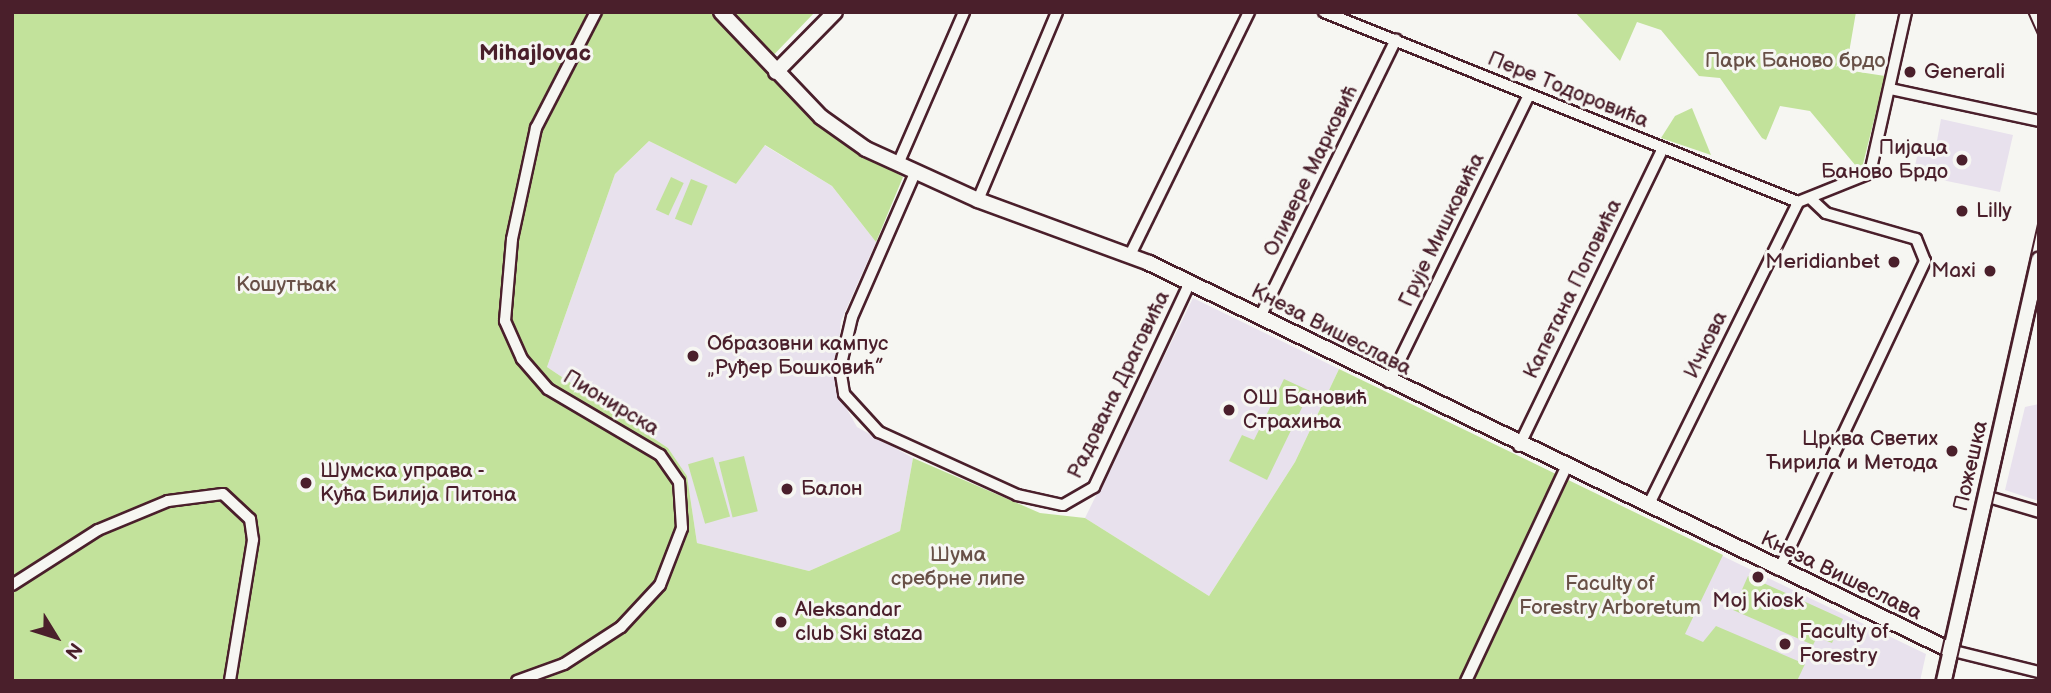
<!DOCTYPE html>
<html>
<head>
<meta charset="utf-8">
<style>
  body { margin:0 }
  #map { position:relative; width:2051px; height:693px; overflow:hidden; background:#f6f6f2; font-family:"Balsamiq Sans",sans-serif }
  div>[style] { position:absolute }
  .built>* { inset:0; background:#e8e1ed }
  .green>* { inset:0; background:#c2e29b; transform-origin:0 0 }
  .roads { filter:drop-shadow(2px 0 #4a1f2b) drop-shadow(-2px 0 #4a1f2b) drop-shadow(0 2px #4a1f2b) drop-shadow(0 -2px #4a1f2b) }
  .street>* { height:10px; margin:-5px; padding:0 5px; transform-origin:5px; border-radius:5px; background:#f6f6f2 }
  .secondary>* { height:14px; margin:-7px; padding:0 7px; transform-origin:7px; border-radius:7px; background:#f6f6f2 }
  .tram>* { height:2px; margin:-1px; padding:0 1px; transform-origin:1px; border-radius:1px; background:#4a1f2b }
  .dots>* { width:19px; height:19px; translate:-50% -50%; box-sizing:border-box; border:4px solid #f6f6f2; border-radius:50% }
  span { translate:-50% -50%; white-space:nowrap; text-align:center; line-height:1.15; -webkit-text-stroke:6px #f6f6f2; paint-order:stroke }
  .park-label { font-size:21px; color:#685047 }
  .poi-label { font-size:21px; color:#4a1f2b }
  .left { translate:0 -50%; text-align:left }
  .right { translate:-100% -50%; text-align:right }
  .street-label { font-size:21px; color:#4a1f2b }
  .neighbourhood-label { font-size:23px; color:#4a1f2b; font-weight:700 }
  .frame { position:absolute; inset:0; border:14px solid #4a1f2b; pointer-events:none }
  .north { position:absolute; left:21px; top:602px; width:70px; height:70px; -webkit-text-stroke:5px #f6f6f2; paint-order:stroke; rotate:128deg; font-size:19px; font-weight:700; line-height:28px; text-align:center; color:#4a1f2b }
  .north::after { content:''; display:block; margin:auto; width:24px; height:32px; background:#4a1f2b; clip-path:polygon(50% 0,100% 100%,50% 72%,0 100%) }
</style>
</head>
<body>
<div id="map">
  <div class="built">
    <i style="clip-path:polygon(1941px 119px,2013px 135px,2000px 192px,1913px 174px,1920px 144px,1936px 146px)"></i>
    <i style="clip-path:polygon(649px 141px,736px 184px,764px 145px,832px 186px,876px 242px,841px 321px,835px 388px,857px 427px,913px 458px,900px 531px,809px 571px,697px 543px,687px 476px,668px 448px,547px 367px,615px 174px)"></i>
    <i style="clip-path:polygon(1193px 298px,1339px 369px,1295px 462px,1209px 596px,1085px 518px)"></i>
    <i style="clip-path:polygon(2039px 404px,2039px 501px,2005px 490px,2025px 407px)"></i>
    <i style="clip-path:polygon(1567px 481px,1926px 654px,1920px 681px,1551px 681px)"></i>
  </div>
  <div class="green">
    <i style="clip-path:polygon(12px 12px,815px 12px,763px 66px,827px 132px,903px 177px,876px 242px,832px 186px,765px 145px,736px 184px,649px 141px,615px 174px,547px 367px,668px 448px,687px 476px,697px 543px,809px 571px,900px 531px,913px 458px,1040px 513px,1085px 518px,1209px 596px,1295px 462px,1339px 369px,1723px 555px,1685px 634px,1703px 642px,1716px 626px,1805px 664px,1797px 681px,12px 681px)"></i>
    <i style="clip-path:polygon(1575px 12px,1856px 12px,1846px 70px,1885px 76px,1861px 172px,1810px 111px,1780px 106px,1766px 140px,1762px 138px,1720px 78px,1699px 76px,1661px 30px,1637px 22px,1620px 61px)"></i>
    <i style="clip-path:polygon(1692px 108px,1709px 150px,1711px 155px,1661px 138px,1675px 116px)"></i>
    <i style="left:671px;top:177px;width:14px;height:36px;rotate:25deg"></i>
    <i style="left:691px;top:179px;width:18px;height:43px;rotate:22deg"></i>
    <i style="clip-path:polygon(1284px 379px,1310px 391px,1267px 480px,1229px 461px,1242px 435px,1254px 440px)"></i>
    <i style="left:744px;top:456px;width:57px;height:26px;rotate:76deg"></i>
    <i style="left:713px;top:457px;width:62px;height:26px;rotate:74deg"></i>
    <i style="clip-path:polygon(1748px 576px,1843px 619px,1832px 643px,1817px 637px,1813px 645px,1733px 610px)"></i>
  </div>
  <div class="roads">
    <div class="street">
      <i style="left:1324px;top:12px;width:511px;rotate:21.84deg"></i>
      <i style="left:1798px;top:202px;width:78px;rotate:-21.9deg"></i>
      <i style="left:1870px;top:173px;width:165px;rotate:-77.4deg"></i>
      <i style="left:1890px;top:89px;width:152px;rotate:12.1deg"></i>
      <i style="left:898px;top:164px;width:166px;rotate:-66.5deg"></i>
      <i style="left:915px;top:173px;width:157px;rotate:113.6deg"></i>
      <i style="left:852px;top:317px;width:52px;rotate:103.2deg"></i>
      <i style="left:840px;top:368px;width:26px;rotate:81deg"></i>
      <i style="left:844px;top:394px;width:52px;rotate:47.4deg"></i>
      <i style="left:879px;top:432px;width:152px;rotate:24.5deg"></i>
      <i style="left:1017px;top:495px;width:47px;rotate:12.3deg"></i>
      <i style="left:1063px;top:505px;width:36px;rotate:-30deg"></i>
      <i style="left:1094px;top:487px;width:226px;rotate:-64.9deg"></i>
      <i style="left:978px;top:200px;width:204px;rotate:-67.2deg"></i>
      <i style="left:1130px;top:255px;width:271px;rotate:-63.9deg"></i>
      <i style="left:1260px;top:317px;width:309px;rotate:-63.9deg"></i>
      <i style="left:1389px;top:382px;width:319px;rotate:-64deg"></i>
      <i style="left:1519px;top:446px;width:331px;rotate:-64.2deg"></i>
      <i style="left:1985px;top:496px;width:56px;rotate:16.5deg"></i>
      <i style="left:1648px;top:506px;width:339px;rotate:-63.7deg"></i>
      <i style="left:1779px;top:570px;width:342px;rotate:-64.7deg"></i>
      <i style="left:1925px;top:261px;width:24px;rotate:-112deg"></i>
      <i style="left:1916px;top:239px;width:94px;rotate:-163.9deg"></i>
      <i style="left:1826px;top:213px;width:21px;rotate:-137deg"></i>
      <i style="left:12px;top:585px;width:102px;rotate:-32.6deg"></i>
      <i style="left:98px;top:530px;width:76px;rotate:-22.5deg"></i>
      <i style="left:168px;top:501px;width:55px;rotate:-7.3deg"></i>
      <i style="left:223px;top:494px;width:37px;rotate:43deg"></i>
      <i style="left:250px;top:519px;width:21px;rotate:82deg"></i>
      <i style="left:253px;top:540px;width:143px;rotate:99.3deg"></i>
      <i style="left:1950px;top:650px;width:92px;rotate:13.9deg"></i>
      <i style="left:517px;top:681px;width:50px;rotate:-19.9deg"></i>
      <i style="left:564px;top:664px;width:68px;rotate:-33deg"></i>
      <i style="left:621px;top:627px;width:57px;rotate:-47.1deg"></i>
      <i style="left:660px;top:585px;width:61px;rotate:-68.9deg"></i>
      <i style="left:682px;top:528px;width:46px;rotate:-93.7deg"></i>
      <i style="left:679px;top:482px;width:33px;rotate:-125deg"></i>
      <i style="left:660px;top:455px;width:130px;rotate:-149.5deg"></i>
      <i style="left:548px;top:389px;width:40px;rotate:-131deg"></i>
      <i style="left:522px;top:359px;width:42px;rotate:-114.1deg"></i>
      <i style="left:505px;top:321px;width:82px;rotate:-85.1deg"></i>
      <i style="left:512px;top:239px;width:114px;rotate:-77.8deg"></i>
      <i style="left:536px;top:128px;width:131px;rotate:-62.7deg"></i>
      <i style="left:1466px;top:681px;width:235px;rotate:-64.9deg"></i>
    </div>
    <div class="secondary">
      <i style="left:721px;top:12px;width:145px;rotate:46.4deg"></i>
      <i style="left:821px;top:117px;width:55px;rotate:35.4deg"></i>
      <i style="left:866px;top:149px;width:123px;rotate:24.5deg"></i>
      <i style="left:978px;top:200px;width:182px;rotate:20.2deg"></i>
      <i style="left:1149px;top:263px;width:890px;rotate:25.79deg"></i>
      <i style="left:776px;top:72px;width:84px;rotate:-45.5deg"></i>
      <i style="left:1944px;top:681px;width:432px;rotate:-77.3deg"></i>
    </div>
  </div>
  <div class="tram">
    <i style="left:2028px;top:12px;width:27px;rotate:66deg"></i>
    <i style="left:1935px;top:681px;width:475px;rotate:-77.3deg"></i>
    <i style="left:1952px;top:681px;width:395px;rotate:-77.3deg"></i>
  </div>
  <div class="dots">
    <i style="left:1910px;top:72px;background:#4a1f2b"></i>
    <i style="left:1962px;top:160px;background:#4a1f2b"></i>
    <i style="left:1962px;top:211px;background:#4a1f2b"></i>
    <i style="left:1894px;top:262px;background:#4a1f2b"></i>
    <i style="left:1990px;top:271px;background:#4a1f2b"></i>
    <i style="left:693px;top:356px;background:#4a1f2b"></i>
    <i style="left:1229px;top:410px;background:#4a1f2b"></i>
    <i style="left:1952px;top:451px;background:#4a1f2b"></i>
    <i style="left:306px;top:483px;background:#4a1f2b"></i>
    <i style="left:787px;top:489px;background:#4a1f2b"></i>
    <i style="left:1758px;top:577px;background:#4a1f2b"></i>
    <i style="left:781px;top:622px;background:#4a1f2b"></i>
    <i style="left:1785px;top:644px;background:#4a1f2b"></i>
  </div>
  <div class="park-label">
    <span style="left:1795px;top:61px">Парк Баново брдо</span>
    <span style="left:286px;top:285px">Кошутњак</span>
    <span style="left:958px;top:567px">Шума<br>сребрне липе</span>
    <span style="left:1610px;top:596px">Faculty of<br>Forestry Arboretum</span>
  </div>
  <div class="poi-label">
    <span class="left" style="left:1924px;top:72px">Generali</span>
    <span class="right" style="left:1948px;top:160px">Пијаца<br>Баново Брдо</span>
    <span class="left" style="left:1976px;top:211px">Lilly</span>
    <span class="right" style="left:1880px;top:262px">Meridianbet</span>
    <span class="right" style="left:1976px;top:271px">Maxi</span>
    <span class="left" style="left:707px;top:356px">Образовни кампус<br>„Руђер Бошковић”</span>
    <span class="left" style="left:1243px;top:410px">ОШ Бановић<br>Страхиња</span>
    <span class="right" style="left:1938px;top:451px">Црква Светих<br>Ћирила и Метода</span>
    <span class="left" style="left:320px;top:483px">Шумска управа -<br>Кућа Билија Питона</span>
    <span class="left" style="left:801px;top:489px">Балон</span>
    <span style="left:1758px;top:601px">Moj Kiosk</span>
    <span class="left" style="left:795px;top:622px">Aleksandar<br>club Ski staza</span>
    <span class="left" style="left:1799px;top:644px">Faculty of<br>Forestry</span>
  </div>
  <div class="street-label">
    <span style="left:1568px;top:90px;rotate:22deg">Пере Тодоровића</span>
    <span style="left:1311px;top:171px;rotate:-64deg">Оливере Марковић</span>
    <span style="left:1442px;top:230px;rotate:-64deg">Грује Мишковића</span>
    <span style="left:1573px;top:289px;rotate:-64deg">Капетана Поповића</span>
    <span style="left:1331px;top:330px;rotate:27deg">Кнеза Вишеслава</span>
    <span style="left:1706px;top:345px;rotate:-64deg">Ичкова</span>
    <span style="left:1119px;top:385px;rotate:-64deg">Радована Драговића</span>
    <span style="left:611px;top:403px;rotate:31deg">Пионирска</span>
    <span style="left:1971px;top:466px;rotate:-77deg">Пожешка</span>
    <span style="left:1841px;top:576px;rotate:26deg">Кнеза Вишеслава</span>
  </div>
  <div class="neighbourhood-label">
    <span style="left:535px;top:53px">Mihajlovac</span>
  </div>
  <div class="frame"></div>
  <div class="north">N</div>
</div>
</body>
</html>
